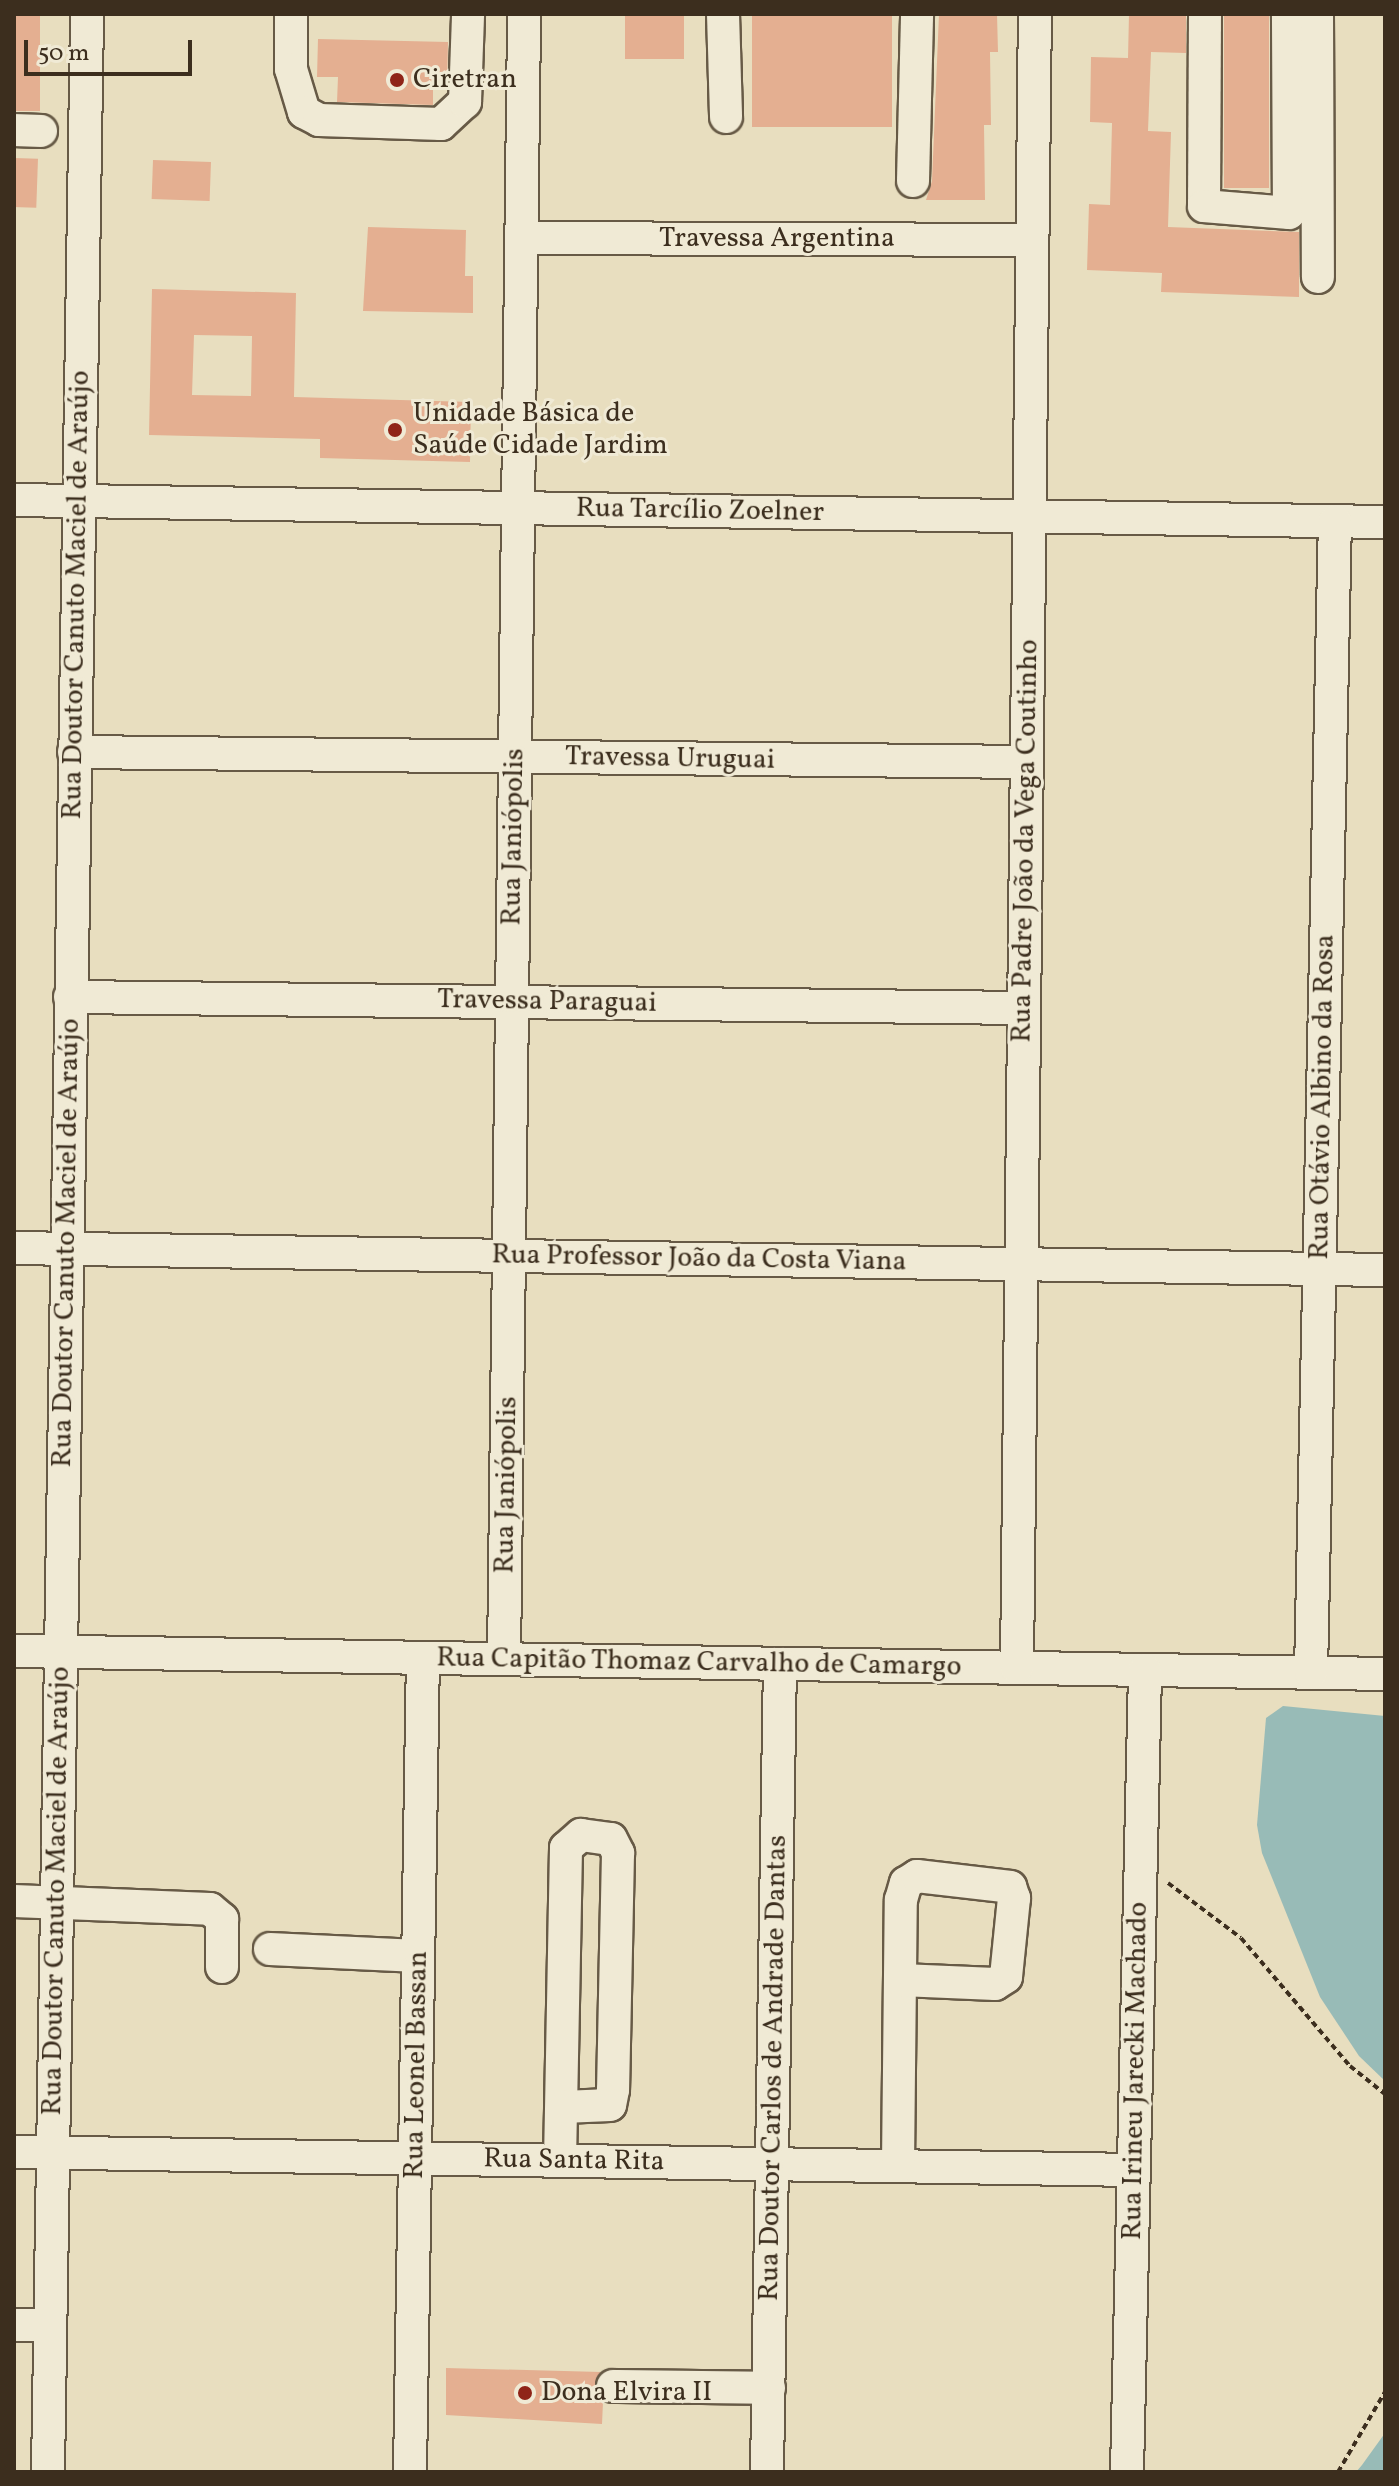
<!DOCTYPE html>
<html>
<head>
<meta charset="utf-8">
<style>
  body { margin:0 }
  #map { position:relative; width:1399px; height:2486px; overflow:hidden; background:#e8debf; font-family:Vollkorn,serif }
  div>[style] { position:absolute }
  .water>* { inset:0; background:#98bbb7 }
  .building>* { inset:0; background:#e4af91; transform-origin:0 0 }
  .path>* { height:4px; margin-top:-2px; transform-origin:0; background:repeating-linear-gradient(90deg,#3c2e1e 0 6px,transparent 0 10px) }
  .roads { filter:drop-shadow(2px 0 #675a46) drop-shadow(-2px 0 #675a46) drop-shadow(0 2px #675a46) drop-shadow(0 -2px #675a46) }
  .minor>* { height:32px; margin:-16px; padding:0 16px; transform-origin:16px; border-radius:16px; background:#f0ead5 }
  .dots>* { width:22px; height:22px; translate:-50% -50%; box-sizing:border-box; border:4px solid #f0ead5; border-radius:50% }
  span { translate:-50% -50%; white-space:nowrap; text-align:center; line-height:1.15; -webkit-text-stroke:6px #f0ead5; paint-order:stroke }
  .poi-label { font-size:28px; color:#3c2e1e }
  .left { translate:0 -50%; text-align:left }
  .street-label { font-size:28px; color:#3c2e1e }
  .frame { position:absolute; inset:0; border:16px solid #3c2e1e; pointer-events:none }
  .scale { position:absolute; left:24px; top:40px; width:168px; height:36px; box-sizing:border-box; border:4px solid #3c2e1e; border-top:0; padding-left:10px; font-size:24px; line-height:28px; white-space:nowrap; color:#3c2e1e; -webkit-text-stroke:6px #f0ead5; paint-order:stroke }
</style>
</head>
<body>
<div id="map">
  <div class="water">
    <i style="clip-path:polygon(1283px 1706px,1385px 1716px,1385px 2081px,1359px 2056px,1320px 1997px,1262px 1853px,1257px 1825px,1266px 1718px)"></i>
    <i style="clip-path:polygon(1385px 2433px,1385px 2472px,1356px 2472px,1362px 2465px)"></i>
  </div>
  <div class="building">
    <i style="left:14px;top:14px;width:26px;height:97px"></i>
    <i style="left:625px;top:14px;width:59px;height:45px"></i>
    <i style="left:752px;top:14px;width:140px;height:113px"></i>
    <i style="clip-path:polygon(939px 14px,997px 14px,998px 52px,990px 52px,991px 125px,984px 125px,985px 200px,926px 200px,932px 181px)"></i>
    <i style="clip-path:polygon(1129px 14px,1186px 14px,1186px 53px,1151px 52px,1148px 131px,1171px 132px,1168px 227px,1299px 232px,1299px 297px,1161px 292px,1162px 273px,1087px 270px,1089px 204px,1110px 205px,1112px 123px,1090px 122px,1091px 57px,1128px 58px)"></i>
    <i style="left:1224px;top:14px;width:45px;height:174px"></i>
    <i style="clip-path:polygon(318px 39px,448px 42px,447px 83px,433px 83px,433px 105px,337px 102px,338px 77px,317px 77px)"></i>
    <i style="left:14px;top:158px;width:24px;height:49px;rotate:2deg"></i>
    <i style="left:153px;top:160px;width:58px;height:39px;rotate:2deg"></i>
    <i style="clip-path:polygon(368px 227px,466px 230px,465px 276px,473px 276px,473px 313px,363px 311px)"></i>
    <i style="clip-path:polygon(evenodd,152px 289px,296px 293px,294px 397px,471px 402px,470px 462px,320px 458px,320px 439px,149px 435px,152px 289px,194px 335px,252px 336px,251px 396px,192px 395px,194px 335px)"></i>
    <i style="clip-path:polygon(446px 2368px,601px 2372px,594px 2387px,603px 2402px,602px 2424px,446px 2415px)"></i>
  </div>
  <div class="path">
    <i style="left:1168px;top:1883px;width:91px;rotate:37deg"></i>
    <i style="left:1241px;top:1938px;width:168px;rotate:49.6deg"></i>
    <i style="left:1350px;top:2066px;width:45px;rotate:38.7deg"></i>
    <i style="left:1338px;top:2472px;width:93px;rotate:-59.6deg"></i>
  </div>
  <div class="roads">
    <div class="minor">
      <i style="left:291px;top:14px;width:55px;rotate:90deg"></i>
      <i style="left:291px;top:69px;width:45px;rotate:73.2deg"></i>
      <i style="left:304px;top:112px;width:17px;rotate:28deg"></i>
      <i style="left:319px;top:120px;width:122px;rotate:1.9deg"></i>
      <i style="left:441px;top:124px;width:33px;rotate:-43deg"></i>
      <i style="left:465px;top:102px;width:88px;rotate:-88deg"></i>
      <i style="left:723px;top:14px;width:103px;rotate:88.3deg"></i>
      <i style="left:1205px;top:14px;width:192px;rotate:90.3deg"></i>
      <i style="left:1204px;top:206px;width:85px;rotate:4.7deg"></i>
      <i style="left:1289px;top:213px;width:199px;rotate:-90.3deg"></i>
      <i style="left:1317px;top:14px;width:263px;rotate:89.8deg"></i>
      <i style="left:14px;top:130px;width:27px;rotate:2deg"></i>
      <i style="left:913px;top:181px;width:167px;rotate:-88.6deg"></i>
      <i style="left:521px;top:238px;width:511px;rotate:0.22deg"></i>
      <i style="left:14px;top:500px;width:1371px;rotate:0.92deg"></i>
      <i style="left:74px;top:752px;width:952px;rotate:0.6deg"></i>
      <i style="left:70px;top:997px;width:954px;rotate:0.66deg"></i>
      <i style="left:14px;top:1248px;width:1371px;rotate:0.92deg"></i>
      <i style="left:14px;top:1651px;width:1371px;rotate:0.96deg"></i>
      <i style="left:504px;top:1659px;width:1645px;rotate:-89.3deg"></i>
      <i style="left:1017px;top:1668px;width:1654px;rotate:-89.38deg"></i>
      <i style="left:1311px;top:1673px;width:1152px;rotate:-88.81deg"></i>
      <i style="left:14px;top:1901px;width:196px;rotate:2.3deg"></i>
      <i style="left:210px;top:1909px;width:16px;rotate:40deg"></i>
      <i style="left:222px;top:1919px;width:48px;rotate:90deg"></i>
      <i style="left:270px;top:1949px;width:148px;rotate:2.7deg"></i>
      <i style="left:14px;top:2152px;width:1120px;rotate:0.92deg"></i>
      <i style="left:560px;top:2161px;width:313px;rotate:-88.9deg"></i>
      <i style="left:566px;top:1848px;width:20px;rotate:-41deg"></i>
      <i style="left:581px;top:1835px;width:30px;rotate:8deg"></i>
      <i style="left:611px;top:1839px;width:16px;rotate:63deg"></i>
      <i style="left:618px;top:1853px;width:237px;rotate:91.2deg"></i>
      <i style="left:613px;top:2090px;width:15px;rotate:101deg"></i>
      <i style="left:610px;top:2105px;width:47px;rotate:177.6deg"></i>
      <i style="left:898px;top:2166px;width:266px;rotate:-89.4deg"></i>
      <i style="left:901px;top:1900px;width:18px;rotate:-74deg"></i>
      <i style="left:906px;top:1883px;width:13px;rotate:-32deg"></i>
      <i style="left:917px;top:1876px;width:94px;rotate:6.7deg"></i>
      <i style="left:1010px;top:1887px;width:12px;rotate:70deg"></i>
      <i style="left:1014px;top:1898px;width:79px;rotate:95.8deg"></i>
      <i style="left:1006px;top:1977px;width:13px;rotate:148deg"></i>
      <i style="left:995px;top:1984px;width:94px;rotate:-177.6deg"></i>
      <i style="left:14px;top:2325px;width:36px"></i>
      <i style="left:613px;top:2386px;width:156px;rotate:0.7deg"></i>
      <i style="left:48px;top:2472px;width:2458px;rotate:-89.09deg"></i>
      <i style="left:410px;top:2472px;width:814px;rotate:-89.09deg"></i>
      <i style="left:767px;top:2472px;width:808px;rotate:-89.08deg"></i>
      <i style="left:1127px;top:2472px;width:802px;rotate:-88.71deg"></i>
    </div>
  </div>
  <div class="dots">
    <i style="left:397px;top:80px;background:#8f2418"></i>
    <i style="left:395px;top:430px;background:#8f2418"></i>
    <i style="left:525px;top:2393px;background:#8f2418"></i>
  </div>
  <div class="poi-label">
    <span class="left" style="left:413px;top:80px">Ciretran</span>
    <span class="left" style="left:413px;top:430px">Unidade Básica de<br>Saúde Cidade Jardim</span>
    <span class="left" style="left:541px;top:2393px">Dona Elvira II</span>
  </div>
  <div class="street-label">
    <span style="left:777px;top:239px">Travessa Argentina</span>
    <span style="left:700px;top:511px;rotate:1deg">Rua Tarcílio Zoelner</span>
    <span style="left:77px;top:595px;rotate:-89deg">Rua Doutor Canuto Maciel de Araújo</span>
    <span style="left:670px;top:759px;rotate:1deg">Travessa Uruguai</span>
    <span style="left:514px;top:837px;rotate:-89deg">Rua Janiópolis</span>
    <span style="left:1026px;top:841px;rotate:-89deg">Rua Padre João da Vega Coutinho</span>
    <span style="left:547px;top:1002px;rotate:1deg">Travessa Paraguai</span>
    <span style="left:1323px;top:1097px;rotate:-89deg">Rua Otávio Albino da Rosa</span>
    <span style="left:67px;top:1243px;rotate:-89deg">Rua Doutor Canuto Maciel de Araújo</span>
    <span style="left:699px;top:1259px;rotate:1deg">Rua Professor João da Costa Viana</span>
    <span style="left:507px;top:1485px;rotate:-89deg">Rua Janiópolis</span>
    <span style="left:699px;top:1663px;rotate:1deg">Rua Capitão Thomaz Carvalho de Camargo</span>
    <span style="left:57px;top:1891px;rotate:-89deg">Rua Doutor Canuto Maciel de Araújo</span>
    <span style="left:417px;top:2065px;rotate:-89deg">Rua Leonel Bassan</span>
    <span style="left:774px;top:2068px;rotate:-89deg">Rua Doutor Carlos de Andrade Dantas</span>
    <span style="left:1136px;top:2071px;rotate:-89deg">Rua Irineu Jarecki Machado</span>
    <span style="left:574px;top:2161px;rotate:1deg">Rua Santa Rita</span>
  </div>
  <div class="frame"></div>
  <div class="scale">50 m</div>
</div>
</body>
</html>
